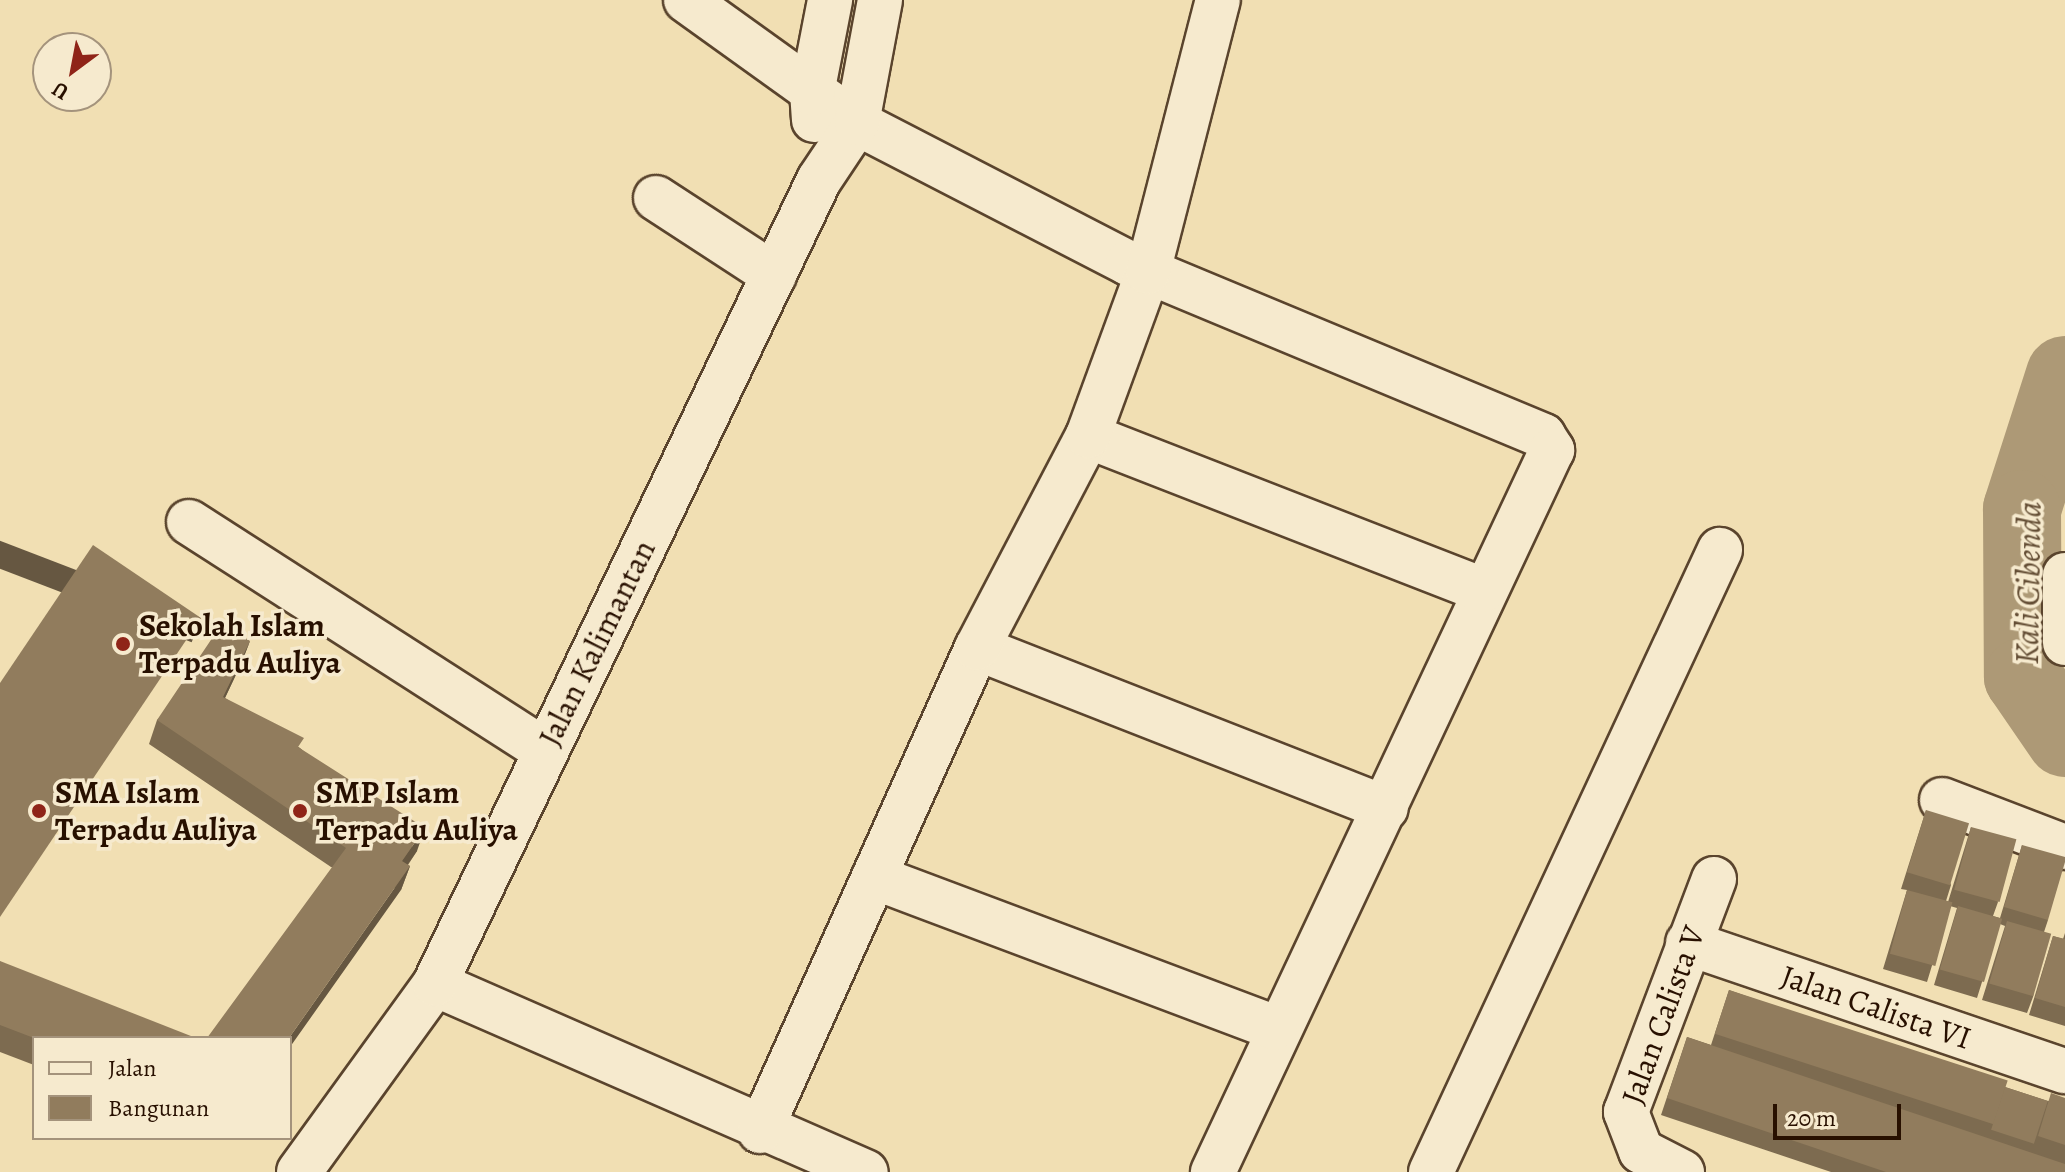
<!DOCTYPE html>
<html>
<head>
<meta charset="utf-8">
<style>
  body { margin:0 }
  #map { position:relative; width:2065px; height:1172px; overflow:hidden; background:#f1dfb3; font-family:Alegreya,serif }
  div>[style] { position:absolute }
  .river>* { height:78px; margin:-39px; padding:0 39px; transform-origin:39px; border-radius:39px; background:#ad9976 }
  .roads { filter:drop-shadow(2px 0 #5a442d) drop-shadow(-2px 0 #5a442d) drop-shadow(0 2px #5a442d) drop-shadow(0 -2px #5a442d) }
  .minor>* { height:44px; margin:-22px; padding:0 22px; transform-origin:22px; border-radius:22px; background:#f6eace }
  .wall>* { inset:0; background:#7d6b50 }
  .shaded-wall>* { inset:0; background:#665741; transform-origin:0 0 }
  .building>* { inset:0; background:#917c5d; transform-origin:0 0 }
  .dots>* { width:22px; height:22px; translate:-50% -50%; box-sizing:border-box; border:4px solid #f6eace; border-radius:50% }
  span { translate:-50% -50%; white-space:nowrap; text-align:center; line-height:1.15; -webkit-text-stroke:7px #f6eace; paint-order:stroke }
  .poi-label { font-size:32px; color:#281000; font-weight:700 }
  .left { translate:0 -50%; text-align:left }
  .street-label { font-size:32px; color:#281000 }
  .water-label { font-size:34px; color:#644e35; font-style:italic }
  .legend { position:absolute; left:32px; top:1036px; width:260px; height:104px; box-sizing:border-box; background:#f6eace; border:2px solid #a4937c; margin:0; padding:10px 14px; list-style:none; font-size:24px; color:#281000 }
  .legend li { display:flex; align-items:center; gap:16px; height:40px }
  .legend b { width:40px; border:2px solid #a4937c }
  .north { position:absolute; left:32px; top:32px; width:80px; height:80px; box-sizing:border-box; background:#f6eace; border:2px solid #a4937c; border-radius:50%; rotate:212deg; font-size:22px; font-weight:700; line-height:32px; text-align:center; color:#281000 }
  .north::after { content:''; display:block; margin:auto; width:28px; height:36px; background:#8f2418; clip-path:polygon(50% 0,100% 100%,50% 72%,0 100%) }
  .scale { position:absolute; left:1773px; top:1104px; width:128px; height:36px; box-sizing:border-box; border:4px solid #281000; border-top:0; padding-left:10px; font-size:24px; line-height:28px; white-space:nowrap; color:#281000; -webkit-text-stroke:6px #f6eace; paint-order:stroke }
</style>
</head>
<body>
<div id="map">
  <div class="river">
    <i style="left:2065px;top:375px;width:141px;rotate:107.8deg"></i>
    <i style="left:2022px;top:509px;width:168px;rotate:89.7deg"></i>
    <i style="left:2023px;top:677px;width:74px;rotate:55.5deg"></i>
  </div>
  <div class="roads">
    <div class="minor">
      <i style="left:686px;top:0;width:211px;rotate:35.7deg"></i>
      <i style="left:857px;top:123px;width:305px;rotate:27.3deg"></i>
      <i style="left:1128px;top:263px;width:450px;rotate:22.6deg"></i>
      <i style="left:1543px;top:436px;width:17px;rotate:57deg"></i>
      <i style="left:1552px;top:450px;width:798px;rotate:115.15deg"></i>
      <i style="left:814px;top:120px;width:27px;rotate:-94deg"></i>
      <i style="left:812px;top:93px;width:95px;rotate:-79deg"></i>
      <i style="left:656px;top:198px;width:141px;rotate:33.1deg"></i>
      <i style="left:1088px;top:436px;width:424px;rotate:21.3deg"></i>
      <i style="left:189px;top:522px;width:424px;rotate:32.7deg"></i>
      <i style="left:2065px;top:575px;width:68px;rotate:90deg"></i>
      <i style="left:977px;top:648px;width:439px;rotate:21.4deg"></i>
      <i style="left:1942px;top:800px;width:132px;rotate:20.9deg"></i>
      <i style="left:874px;top:877px;width:428px;rotate:20.6deg"></i>
      <i style="left:1688px;top:943px;width:398px;rotate:18.8deg"></i>
      <i style="left:435px;top:984px;width:470px;rotate:23.6deg"></i>
      <i style="left:760px;top:1131px;width:530px;rotate:-65.81deg"></i>
      <i style="left:977px;top:648px;width:239px;rotate:-62.4deg"></i>
      <i style="left:1088px;top:436px;width:175px;rotate:-69.9deg"></i>
      <i style="left:1148px;top:272px;width:281px;rotate:-75.6deg"></i>
      <i style="left:299px;top:1172px;width:232px;rotate:-54.1deg"></i>
      <i style="left:435px;top:984px;width:891px;rotate:-64.47deg"></i>
      <i style="left:819px;top:180px;width:69px;rotate:-56.3deg"></i>
      <i style="left:857px;top:123px;width:125px;rotate:-79.4deg"></i>
      <i style="left:1431px;top:1172px;width:686px;rotate:-65.08deg"></i>
      <i style="left:1682px;top:1172px;width:46px;rotate:-152.9deg"></i>
      <i style="left:1641px;top:1151px;width:42px;rotate:-111deg"></i>
      <i style="left:1626px;top:1112px;width:249px;rotate:-69.3deg"></i>
    </div>
  </div>
  <div class="wall">
    <i style="clip-path:polygon(250px 641px,241px 664px,225px 698px,300px 748px,417px 851px,408px 865px,410px 866px,401px 890px,331px 867px,149px 744px,157px 720px)"></i>
    <i style="clip-path:polygon(1926px 810px,1951px 885px,1946px 901px,1948px 902px,1971px 827px,1998px 902px,1993px 916px,2000px 918px,2022px 845px,2048px 920px,2044px 932px,2033px 997px,2027px 1013px,1982px 1000px,2005px 926px,2000px 924px,1977px 998px,1934px 985px,1957px 908px,1950px 906px,1927px 982px,1883px 969px,1907px 890px,1901px 889px)"></i>
    <i style="clip-path:polygon(2065px 933px,2065px 1026px,2029px 1015px,2053px 936px,2063px 939px)"></i>
    <i style="clip-path:polygon(0 961px,34px 1038px,34px 1065px,0 1052px)"></i>
    <i style="clip-path:polygon(1729px 990px,2005px 1087px,2048px 1101px,2065px 1098px,2065px 1172px,1831px 1172px,1661px 1115px,1687px 1037px,1711px 1045px)"></i>
  </div>
  <div class="shaded-wall">
    <i style="left:201px;top:618px;width:26px;height:360px;rotate:111deg"></i>
    <i style="clip-path:polygon(250px 641px,241px 664px,214px 721px,223px 697px)"></i>
    <i style="clip-path:polygon(425px 828px,417px 851px,393px 885px,402px 861px)"></i>
    <i style="clip-path:polygon(410px 866px,401px 890px,290px 1047px,290px 1038px,289px 1038px)"></i>
  </div>
  <div class="building">
    <i style="clip-path:polygon(93px 545px,201px 618px,0 917px,0 683px)"></i>
    <i style="clip-path:polygon(223px 622px,250px 641px,223px 697px,304px 738px,298px 747px,425px 828px,402px 861px,410px 866px,289px 1038px,207px 1038px,346px 848px,157px 720px)"></i>
    <i style="left:1926px;top:810px;width:45px;height:65px;rotate:17deg"></i>
    <i style="left:1971px;top:827px;width:47px;height:65px;rotate:15deg"></i>
    <i style="clip-path:polygon(2022px 845px,2065px 857px,2065px 862px,2048px 920px,2004px 907px)"></i>
    <i style="left:1907px;top:890px;width:47px;height:66px;rotate:15deg"></i>
    <i style="left:1958px;top:906px;width:46px;height:66px;rotate:16deg"></i>
    <i style="left:2007px;top:921px;width:46px;height:65px;rotate:16deg"></i>
    <i style="clip-path:polygon(2053px 936px,2065px 939px,2065px 1007px,2035px 998px)"></i>
    <i style="clip-path:polygon(0 961px,196px 1038px,34px 1038px,0 1025px)"></i>
    <i style="left:1729px;top:990px;width:293px;height:46px;rotate:18deg"></i>
    <i style="clip-path:polygon(1687px 1037px,2065px 1164px,2065px 1172px,1886px 1172px,1667px 1098px)"></i>
    <i style="left:2005px;top:1087px;width:45px;height:45px;rotate:18deg"></i>
    <i style="clip-path:polygon(2051px 1093px,2065px 1098px,2065px 1145px,2038px 1136px)"></i>
  </div>
  <div class="dots">
    <i style="left:123px;top:644px;background:#8f2418"></i>
    <i style="left:39px;top:811px;background:#8f2418"></i>
    <i style="left:300px;top:811px;background:#8f2418"></i>
  </div>
  <div class="poi-label">
    <span class="left" style="left:139px;top:644px">Sekolah Islam<br>Terpadu Auliya</span>
    <span class="left" style="left:55px;top:811px">SMA Islam<br>Terpadu Auliya</span>
    <span class="left" style="left:316px;top:811px">SMP Islam<br>Terpadu Auliya</span>
  </div>
  <div class="street-label">
    <span style="left:597px;top:643px;rotate:-64deg">Jalan Kalimantan</span>
    <span style="left:1876px;top:1007px;rotate:19deg">Jalan Calista VI</span>
    <span style="left:1663px;top:1015px;rotate:-70deg">Jalan Calista V</span>
  </div>
  <div class="water-label">
    <span style="left:2028px;top:583px;rotate:-89deg">Kali Cibenda</span>
  </div>
  <ul class="legend">
  <li><b style="height:10px;background:#f6eace"></b>Jalan</li>
  <li><b style="height:22px;background:#917c5d"></b>Bangunan</li>
  </ul>
  <div class="north">U</div>
  <div class="scale">20 m</div>
</div>
</body>
</html>
